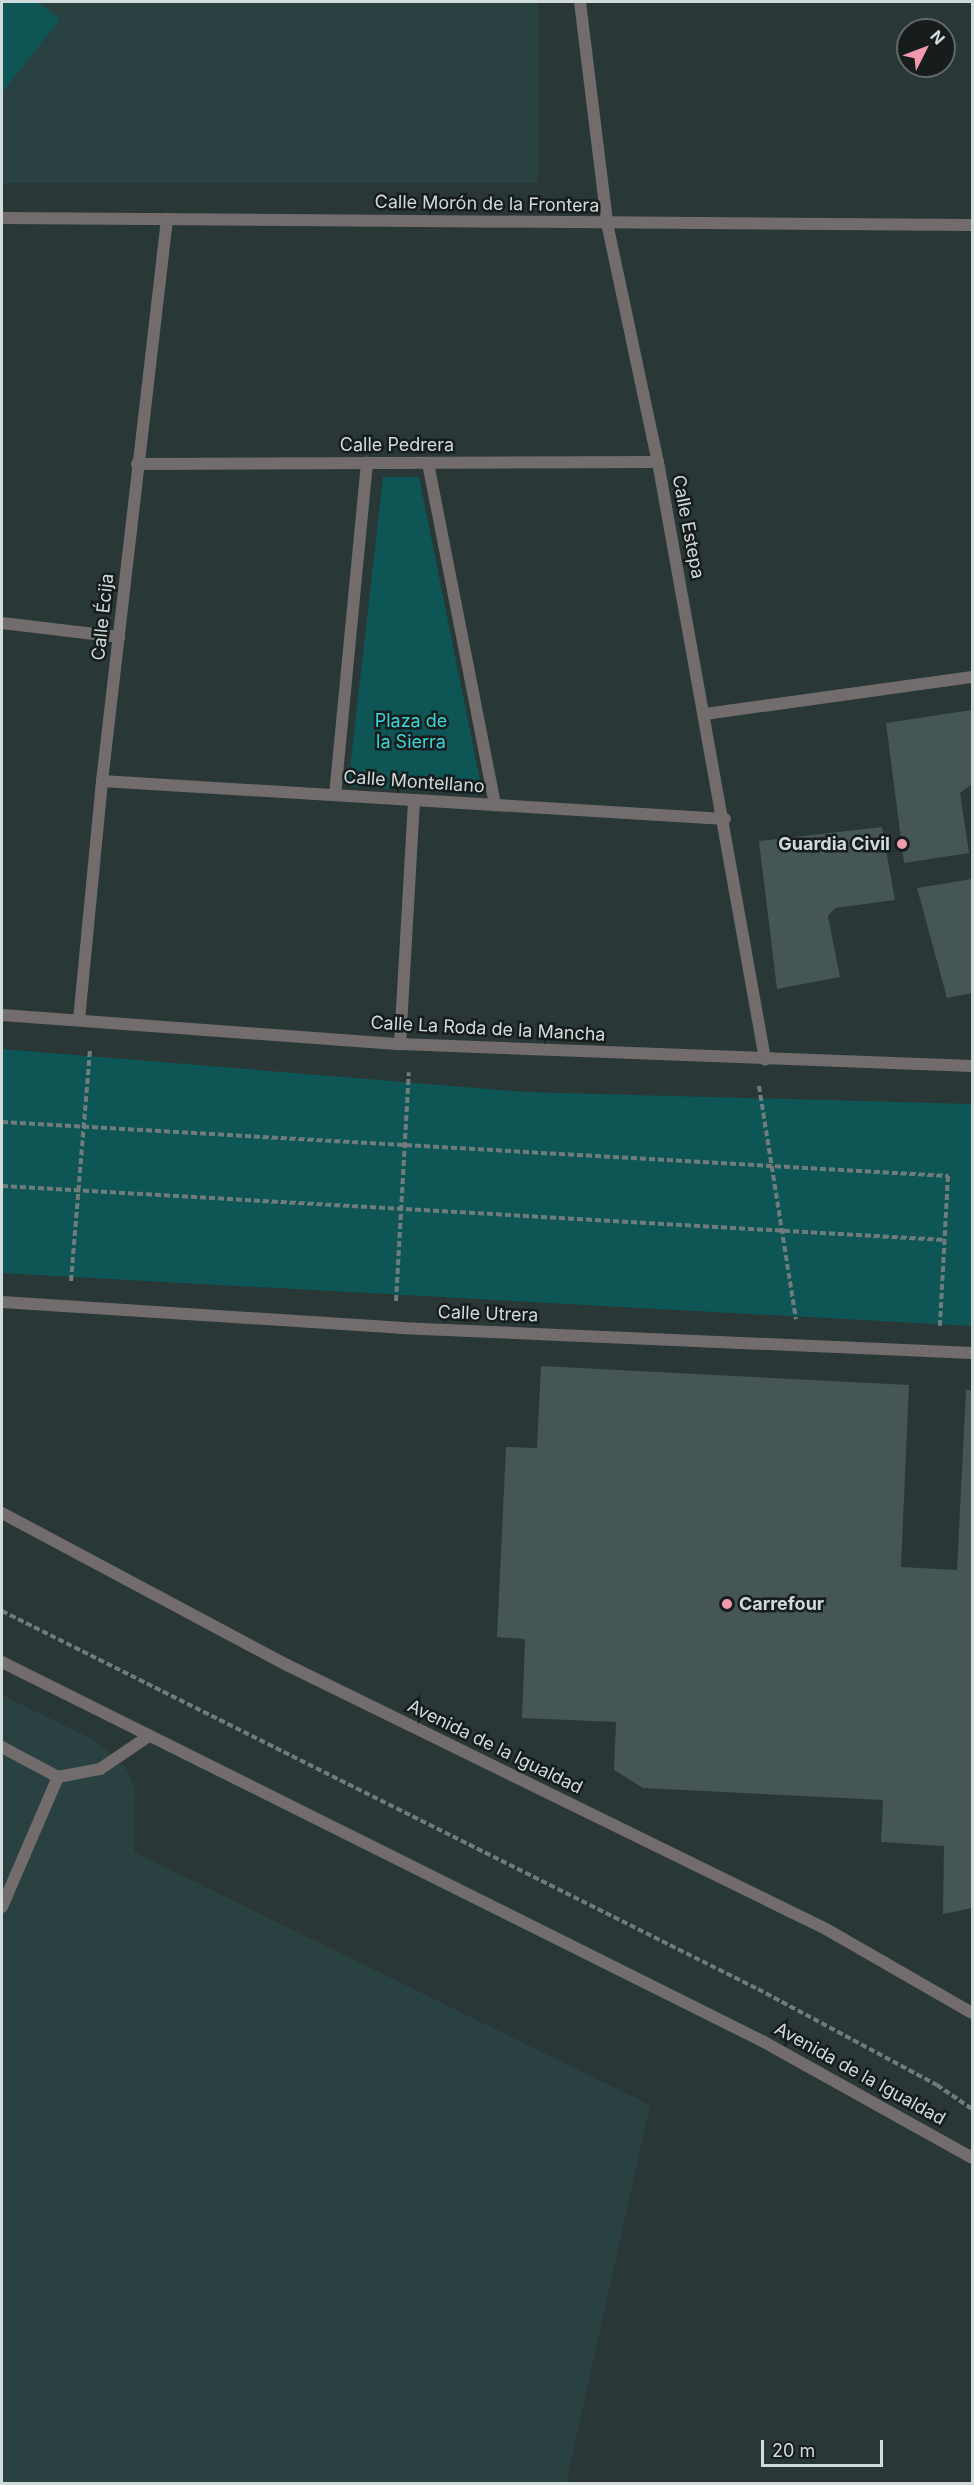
<!DOCTYPE html>
<html>
<head>
<meta charset="utf-8">
<style>
  body { margin:0 }
  #map { position:relative; width:974px; height:2485px; overflow:hidden; background:#293737; font-family:Inter,sans-serif }
  div>[style] { position:absolute }
  .built>* { inset:0; background:#2a4141; transform-origin:0 0 }
  .green>* { inset:0; background:#0e5556 }
  .building>* { inset:0; background:#465555 }
  .path>* { height:4px; margin-top:-2px; transform-origin:0; background:repeating-linear-gradient(90deg,#707c7c 0 6px,transparent 0 9px) }
  .pedestrian>* { height:12px; margin:-6px; padding:0 6px; transform-origin:6px; border-radius:6px; background:#736c6d }
  .minor>* { height:12px; margin:-6px; padding:0 6px; transform-origin:6px; border-radius:6px; background:#736c6d }
  .tertiary>* { height:12px; margin:-6px; padding:0 6px; transform-origin:6px; border-radius:6px; background:#736c6d }
  .dots>* { width:16px; height:16px; translate:-50% -50%; box-sizing:border-box; border:3px solid #171d1d; border-radius:50% }
  span { translate:-50% -50%; white-space:nowrap; text-align:center; line-height:1.15; -webkit-text-stroke:5px #171d1d; paint-order:stroke }
  .street-label { font-size:18px; color:#d2dbdb }
  .park-label { font-size:18px; color:#37d7da }
  .poi-label { font-size:18px; color:#d2dbdb; font-weight:700 }
  .right { translate:-100% -50%; text-align:right }
  .left { translate:0 -50%; text-align:left }
  .frame { position:absolute; inset:0; border:3px solid #d2dbdb; pointer-events:none }
  .north { position:absolute; left:896px; top:18px; width:60px; height:60px; box-sizing:border-box; background:#171d1d; border:2px solid #626969; border-radius:50%; rotate:48deg; font-size:16px; font-weight:700; line-height:24px; text-align:center; color:#d2dbdb }
  .north::after { content:''; display:block; margin:auto; width:21px; height:27px; background:#f29aae; clip-path:polygon(50% 0,100% 100%,50% 72%,0 100%) }
  .scale { position:absolute; left:761px; top:2440px; width:122px; height:27px; box-sizing:border-box; border:3px solid #d2dbdb; border-top:0; padding-left:8px; font-size:18px; line-height:21px; white-space:nowrap; color:#d2dbdb; -webkit-text-stroke:4px #171d1d; paint-order:stroke }
</style>
</head>
<body>
<div id="map">
  <div class="built">
    <i style="left:2px;top:2px;width:536px;height:181px"></i>
    <i style="clip-path:polygon(2px 1695px,94px 1740px,125px 1766px,135px 1789px,134px 1852px,650px 2105px,566px 2483px,2px 2483px)"></i>
  </div>
  <div class="green">
    <i style="clip-path:polygon(2px 2px,37px 2px,60px 19px,2px 93px)"></i>
    <i style="clip-path:polygon(383px 477px,419px 477px,483px 795px,348px 786px)"></i>
    <i style="clip-path:polygon(2px 1049px,526px 1092px,972px 1104px,972px 1326px,2px 1273px)"></i>
  </div>
  <div class="building">
    <i style="clip-path:polygon(972px 710px,972px 784px,960px 793px,969px 853px,904px 863px,886px 723px)"></i>
    <i style="clip-path:polygon(882px 827px,895px 900px,835px 908px,828px 916px,840px 977px,777px 989px,759px 841px)"></i>
    <i style="clip-path:polygon(972px 879px,972px 993px,947px 998px,917px 888px)"></i>
    <i style="clip-path:polygon(541px 1366px,909px 1385px,901px 1567px,957px 1570px,966px 1390px,972px 1390px,972px 1908px,943px 1914px,944px 1846px,881px 1842px,883px 1800px,643px 1788px,614px 1770px,616px 1722px,522px 1718px,525px 1639px,497px 1637px,506px 1447px,537px 1448px)"></i>
  </div>
  <div class="path">
    <i style="left:759px;top:1086px;width:236px;rotate:81deg"></i>
    <i style="left:2px;top:1122px;width:948px;rotate:3.27deg"></i>
    <i style="left:948px;top:1176px;width:150px;rotate:93.1deg"></i>
    <i style="left:2px;top:1186px;width:944px;rotate:3.28deg"></i>
    <i style="left:71px;top:1281px;width:233px;rotate:-85.3deg"></i>
    <i style="left:396px;top:1301px;width:229px;rotate:-86.8deg"></i>
    <i style="left:2px;top:1611px;width:845px;rotate:26.57deg"></i>
    <i style="left:758px;top:1989px;width:203px;rotate:28.2deg"></i>
    <i style="left:937px;top:2085px;width:42px;rotate:34.4deg"></i>
  </div>
  <div class="pedestrian">
    <i style="left:2px;top:623px;width:118px;rotate:6.8deg"></i>
    <i style="left:400px;top:1044px;width:244px;rotate:-86.7deg"></i>
  </div>
  <div class="minor">
    <i style="left:580px;top:2px;width:223px;rotate:83deg"></i>
    <i style="left:607px;top:223px;width:244px;rotate:78deg"></i>
    <i style="left:658px;top:462px;width:607px;rotate:79.84deg"></i>
    <i style="left:2px;top:218px;width:970px;rotate:0.41deg"></i>
    <i style="left:428px;top:463px;width:349px;rotate:78.9deg"></i>
    <i style="left:137px;top:464px;width:521px;rotate:-0.22deg"></i>
    <i style="left:705px;top:714px;width:270px;rotate:-7.9deg"></i>
    <i style="left:102px;top:781px;width:624px;rotate:3.49deg"></i>
    <i style="left:335px;top:795px;width:334px;rotate:-84.5deg"></i>
    <i style="left:2px;top:1015px;width:399px;rotate:4.2deg"></i>
    <i style="left:400px;top:1044px;width:572px;rotate:2.2deg"></i>
    <i style="left:79px;top:1020px;width:240px;rotate:-84.5deg"></i>
    <i style="left:102px;top:781px;width:566px;rotate:-83.4deg"></i>
    <i style="left:2px;top:1302px;width:399px;rotate:3.7deg"></i>
    <i style="left:400px;top:1328px;width:573px;rotate:2.5deg"></i>
    <i style="left:2px;top:1513px;width:323px;rotate:28.1deg"></i>
    <i style="left:287px;top:1665px;width:600px;rotate:26.1deg"></i>
    <i style="left:826px;top:1929px;width:168px;rotate:29.9deg"></i>
    <i style="left:2px;top:1747px;width:64px;rotate:28.2deg"></i>
    <i style="left:58px;top:1777px;width:43px;rotate:-10.8deg"></i>
    <i style="left:100px;top:1769px;width:59px;rotate:-34deg"></i>
    <i style="left:2px;top:1907px;width:142px;rotate:-66.7deg"></i>
  </div>
  <div class="tertiary">
    <i style="left:2px;top:1662px;width:851px;rotate:26.5deg"></i>
    <i style="left:764px;top:2042px;width:238px;rotate:29.1deg"></i>
  </div>
  <div class="dots">
    <i style="left:902px;top:844px;background:#f29aae"></i>
    <i style="left:727px;top:1604px;background:#f29aae"></i>
  </div>
  <div class="street-label">
    <span style="left:487px;top:204px;rotate:1deg">Calle Morón de la Frontera</span>
    <span style="left:397px;top:445px">Calle Pedrera</span>
    <span style="left:688px;top:527px;rotate:79deg">Calle Estepa</span>
    <span style="left:103px;top:617px;rotate:-84deg">Calle Écija</span>
    <span style="left:414px;top:782px;rotate:4deg">Calle Montellano</span>
    <span style="left:488px;top:1029px;rotate:3deg">Calle La Roda de la Mancha</span>
    <span style="left:488px;top:1314px;rotate:2deg">Calle Utrera</span>
    <span style="left:495px;top:1747px;rotate:26deg">Avenida de la Igualdad</span>
    <span style="left:860px;top:2074px;rotate:29deg">Avenida de la Igualdad</span>
  </div>
  <div class="park-label">
    <span style="left:411px;top:732px">Plaza de<br>la Sierra</span>
  </div>
  <div class="poi-label">
    <span class="right" style="left:890px;top:844px">Guardia Civil</span>
    <span class="left" style="left:739px;top:1604px">Carrefour</span>
  </div>
  <div class="frame"></div>
  <div class="north">N</div>
  <div class="scale">20 m</div>
</div>
</body>
</html>
